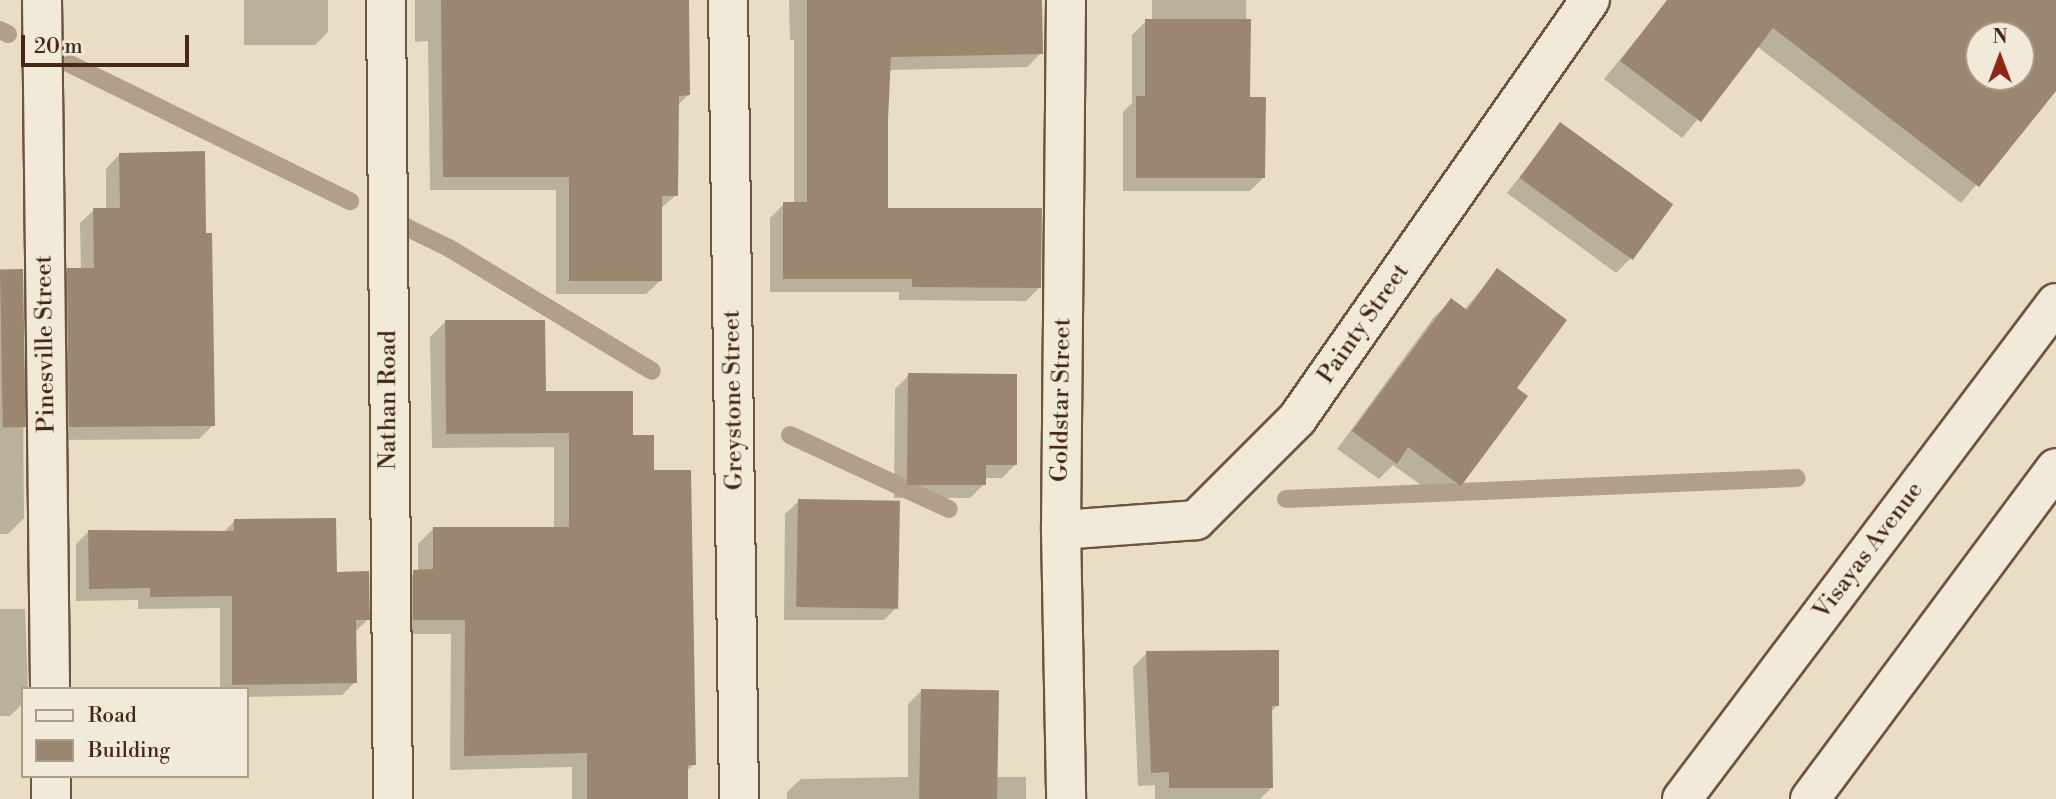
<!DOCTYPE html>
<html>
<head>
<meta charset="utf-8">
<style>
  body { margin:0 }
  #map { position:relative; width:2056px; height:799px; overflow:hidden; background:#e9dec3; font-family:"Libre Bodoni",serif }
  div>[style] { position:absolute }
  .shadow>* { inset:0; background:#0003 }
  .stream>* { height:18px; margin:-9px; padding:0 9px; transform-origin:9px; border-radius:9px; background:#b29f88 }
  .building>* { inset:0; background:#9b866f; transform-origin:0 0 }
  .roads { filter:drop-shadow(2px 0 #6f5440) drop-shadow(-2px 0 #6f5440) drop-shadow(0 2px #6f5440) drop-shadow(0 -2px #6f5440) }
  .minor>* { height:38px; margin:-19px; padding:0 19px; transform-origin:19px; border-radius:19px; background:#f1ead8 }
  span { translate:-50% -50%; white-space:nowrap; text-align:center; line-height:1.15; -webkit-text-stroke:5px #f1ead8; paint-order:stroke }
  .street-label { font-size:24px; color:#462614 }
  .legend { position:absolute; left:21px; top:687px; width:228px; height:91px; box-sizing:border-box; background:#f1ead8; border:2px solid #ad9c8a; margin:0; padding:9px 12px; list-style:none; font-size:21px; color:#462614 }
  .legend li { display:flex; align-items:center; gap:14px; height:35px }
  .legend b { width:35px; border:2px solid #ad9c8a }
  .north { position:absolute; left:1965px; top:21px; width:70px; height:70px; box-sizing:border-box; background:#f1ead8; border:2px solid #ad9c8a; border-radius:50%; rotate:0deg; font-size:19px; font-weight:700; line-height:28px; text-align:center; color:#462614 }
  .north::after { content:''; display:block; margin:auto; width:24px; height:32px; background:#8f2418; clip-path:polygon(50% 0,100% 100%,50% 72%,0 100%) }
  .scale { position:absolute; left:21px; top:35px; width:168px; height:32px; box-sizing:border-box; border:4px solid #462614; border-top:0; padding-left:9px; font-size:21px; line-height:24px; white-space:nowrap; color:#462614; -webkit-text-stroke:5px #f1ead8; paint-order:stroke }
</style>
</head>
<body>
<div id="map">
  <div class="shadow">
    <i style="clip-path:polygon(244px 0,328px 0,328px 32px,315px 45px,244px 45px)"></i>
    <i style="clip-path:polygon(415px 0,687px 0,688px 95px,677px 106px,676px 195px,660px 209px,660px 281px,646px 294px,556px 294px,556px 190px,430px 190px,428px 41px,415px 42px)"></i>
    <i style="clip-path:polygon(789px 0,1040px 0,1041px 53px,1027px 67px,888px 70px,886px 210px,1040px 287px,1026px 301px,899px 300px,899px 292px,770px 292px,770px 218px,784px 204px,794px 204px,794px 40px,790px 40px)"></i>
    <i style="clip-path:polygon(1152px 0,1246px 0,1248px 99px,1264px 177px,1250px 191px,1123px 191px,1123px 112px,1132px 103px,1132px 35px,1146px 21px,1152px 21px)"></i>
    <i style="clip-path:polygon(evenodd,1693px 0,2056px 0,2056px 73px,2044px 103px,1961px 203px,1758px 47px,1682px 138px,1604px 79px,1665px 4px,1693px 0,1979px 35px,2021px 35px,2021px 77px,1979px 77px,1979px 35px)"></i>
    <i style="clip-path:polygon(1561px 125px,1630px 259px,1616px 273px,1507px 193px)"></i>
    <i style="clip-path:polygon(119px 155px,213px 425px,199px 439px,56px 440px,54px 284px,68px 270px,81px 270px,80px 223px,94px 210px,106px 210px,106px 169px)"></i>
    <i style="clip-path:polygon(0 271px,22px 271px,24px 518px,8px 534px,0 534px)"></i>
    <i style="clip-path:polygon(1497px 271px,1514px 388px,1459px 485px,1443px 501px,1393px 465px,1379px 479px,1337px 449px,1434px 317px,1451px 301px,1464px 310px)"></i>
    <i style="clip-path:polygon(445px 322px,544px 393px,631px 437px,652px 472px,694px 764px,686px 772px,686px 799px,572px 799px,572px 767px,450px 770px,451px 634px,399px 634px,399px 586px,418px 571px,418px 544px,433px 529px,554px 529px,554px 447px,432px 448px,430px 337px)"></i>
    <i style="clip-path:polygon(909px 375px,1016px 464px,1002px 478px,984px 478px,984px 484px,970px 498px,894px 498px,895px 389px)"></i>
    <i style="clip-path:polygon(799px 501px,898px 606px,884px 620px,784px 620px,785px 514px)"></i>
    <i style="clip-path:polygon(234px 521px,335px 574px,368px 619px,354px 633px,355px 682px,342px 695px,247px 697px,247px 689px,220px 689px,220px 608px,138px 609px,138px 600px,76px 601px,76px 544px,89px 531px,223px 533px)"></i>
    <i style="clip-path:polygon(0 609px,25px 609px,28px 689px,23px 689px,23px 703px,10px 716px,0 716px)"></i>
    <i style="clip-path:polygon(1147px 653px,1277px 706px,1271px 712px,1272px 787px,1260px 799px,1155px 799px,1155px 785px,1138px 786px,1133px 667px)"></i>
    <i style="clip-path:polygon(922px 690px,996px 777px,1026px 777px,1026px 799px,787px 799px,787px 792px,801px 779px,908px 777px,908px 704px)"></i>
  </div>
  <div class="stream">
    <i style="left:0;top:30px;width:9px;rotate:27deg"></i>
    <i style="left:70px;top:64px;width:312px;rotate:26.1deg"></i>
    <i style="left:404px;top:226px;width:50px;rotate:26.1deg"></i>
    <i style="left:449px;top:248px;width:237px;rotate:31.2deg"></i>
    <i style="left:790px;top:435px;width:175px;rotate:25deg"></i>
    <i style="left:1286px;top:499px;width:511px;rotate:-2.35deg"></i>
  </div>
  <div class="building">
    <i style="clip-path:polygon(441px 0,689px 0,690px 95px,679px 96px,678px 196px,662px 196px,662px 281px,569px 281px,569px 177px,443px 177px)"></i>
    <i style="clip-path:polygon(807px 0,1042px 0,1043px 54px,891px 57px,888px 120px,888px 208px,1042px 208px,1041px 288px,912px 287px,912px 279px,783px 279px,783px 202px,807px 202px)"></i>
    <i style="clip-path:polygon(evenodd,1667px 0,2056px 0,2056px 91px,1979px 187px,1773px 28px,1701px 122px,1620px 61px,1667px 0,1979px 35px,2021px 35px,2021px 77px,1979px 77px,1979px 35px)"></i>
    <i style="clip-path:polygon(1145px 19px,1251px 19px,1250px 97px,1266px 97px,1265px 178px,1136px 178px,1136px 96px,1145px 96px)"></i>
    <i style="left:1560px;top:122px;width:140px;height:69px;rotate:36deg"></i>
    <i style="clip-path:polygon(205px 151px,206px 233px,212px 233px,215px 426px,69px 427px,67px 268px,94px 268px,93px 208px,120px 208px,119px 153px)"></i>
    <i style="clip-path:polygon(1497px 268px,1567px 320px,1517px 388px,1528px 396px,1461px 486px,1408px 447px,1397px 464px,1352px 431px,1451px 298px,1467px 310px)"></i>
    <i style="left:23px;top:269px;width:158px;height:23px;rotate:89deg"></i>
    <i style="clip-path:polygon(445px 320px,545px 320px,546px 391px,633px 391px,633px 435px,654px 435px,654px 470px,691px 470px,696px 765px,688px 765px,688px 799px,587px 799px,587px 753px,464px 756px,465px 620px,413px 620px,413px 570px,433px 569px,433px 527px,569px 527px,569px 433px,446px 434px)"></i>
    <i style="clip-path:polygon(908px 373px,1017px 374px,1017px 465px,986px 465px,986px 485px,907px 485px)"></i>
    <i style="left:798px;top:499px;width:102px;height:108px;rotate:1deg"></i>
    <i style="clip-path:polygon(336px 518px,337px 572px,369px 571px,370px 620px,356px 620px,357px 683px,232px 685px,232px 596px,150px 597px,150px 588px,89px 589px,88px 530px,234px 531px,234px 519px)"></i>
    <i style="clip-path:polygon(1279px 650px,1279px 706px,1272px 706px,1273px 788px,1169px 788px,1169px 772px,1151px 773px,1146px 651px)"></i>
    <i style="left:921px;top:689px;width:78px;height:110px;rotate:1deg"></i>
  </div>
  <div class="roads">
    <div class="minor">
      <i style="left:42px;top:0;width:689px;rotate:89.33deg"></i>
      <i style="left:386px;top:0;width:799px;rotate:89.5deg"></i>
      <i style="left:728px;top:0;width:799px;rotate:89.21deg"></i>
      <i style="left:1066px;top:0;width:530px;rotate:90.54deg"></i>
      <i style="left:1061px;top:530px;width:269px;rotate:88.9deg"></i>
      <i style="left:1061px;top:530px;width:135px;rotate:-4.2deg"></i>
      <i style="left:1196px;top:520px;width:143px;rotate:-45deg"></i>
      <i style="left:1297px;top:419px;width:511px;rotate:-55.04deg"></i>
      <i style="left:51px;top:776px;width:23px;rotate:90deg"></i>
      <i style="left:1682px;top:799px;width:621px;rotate:-52.98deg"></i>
      <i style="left:1810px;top:799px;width:412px;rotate:-53.4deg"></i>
    </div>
  </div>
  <div class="street-label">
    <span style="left:1364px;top:324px;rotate:-55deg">Painty Street</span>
    <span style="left:46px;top:344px;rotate:-91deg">Pinesville Street</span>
    <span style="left:389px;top:400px;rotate:-90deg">Nathan Road</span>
    <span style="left:734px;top:400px;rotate:-91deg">Greystone Street</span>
    <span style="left:1062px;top:400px;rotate:-89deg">Goldstar Street</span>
    <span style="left:1869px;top:551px;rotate:-53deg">Visayas Avenue</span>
  </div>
  <ul class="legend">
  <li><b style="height:9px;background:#f1ead8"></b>Road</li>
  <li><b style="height:19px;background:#9b866f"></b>Building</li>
  </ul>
  <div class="north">N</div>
  <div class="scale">20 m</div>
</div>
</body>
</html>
